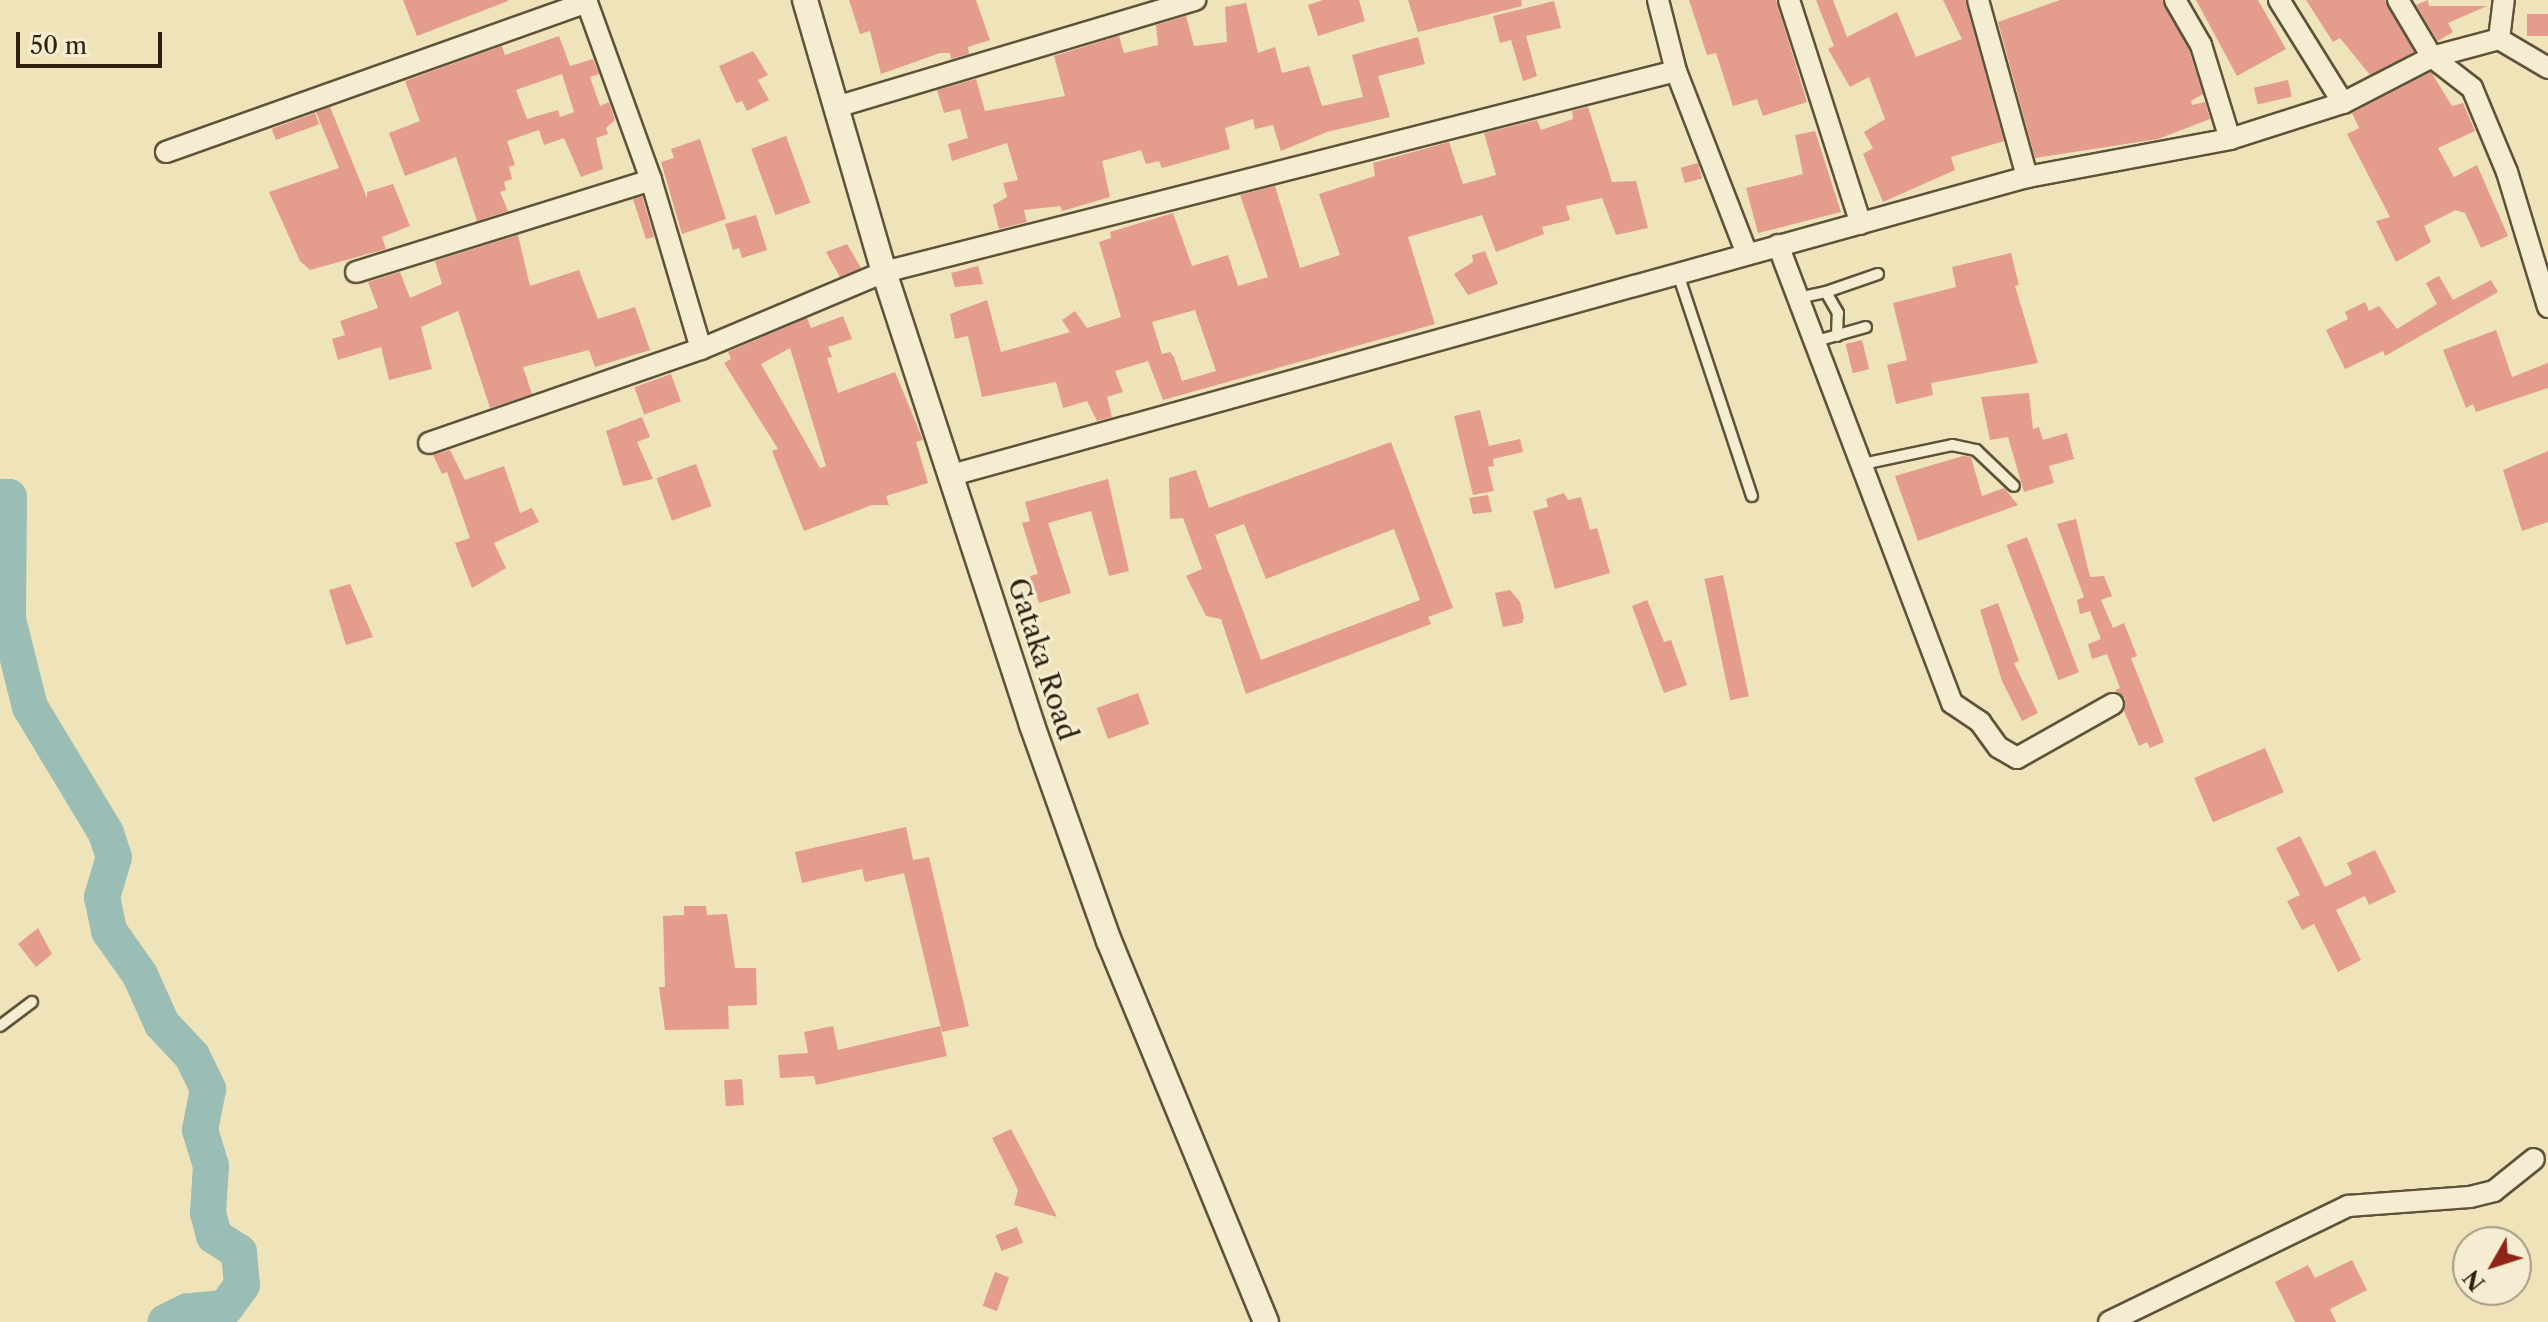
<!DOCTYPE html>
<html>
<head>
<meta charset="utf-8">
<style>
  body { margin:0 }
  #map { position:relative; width:2548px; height:1322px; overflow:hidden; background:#efe3ba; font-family:"Libre Caslon Text",serif }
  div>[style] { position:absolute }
  .river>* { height:36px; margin:-18px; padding:0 18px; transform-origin:18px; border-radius:18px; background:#9abdb5 }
  .building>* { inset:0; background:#e49c8d; transform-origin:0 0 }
  .roads { filter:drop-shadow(2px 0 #5f523a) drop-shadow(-2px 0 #5f523a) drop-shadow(0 2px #5f523a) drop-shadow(0 -2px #5f523a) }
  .service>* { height:10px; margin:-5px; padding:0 5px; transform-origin:5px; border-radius:5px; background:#f5edd2 }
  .minor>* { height:20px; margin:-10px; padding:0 10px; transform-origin:10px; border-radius:10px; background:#f5edd2 }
  .tertiary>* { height:24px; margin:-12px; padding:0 12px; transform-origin:12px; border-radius:12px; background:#f5edd2 }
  span { translate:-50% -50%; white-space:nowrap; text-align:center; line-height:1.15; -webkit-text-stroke:6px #f5edd2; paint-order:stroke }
  .street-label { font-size:28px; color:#2f210f }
  .north { position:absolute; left:2452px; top:1226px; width:80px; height:80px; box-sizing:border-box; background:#f5edd2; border:2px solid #a69b84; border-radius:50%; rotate:231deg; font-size:22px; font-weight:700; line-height:32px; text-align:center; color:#2f210f }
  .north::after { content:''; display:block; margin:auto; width:28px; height:36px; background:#8f2418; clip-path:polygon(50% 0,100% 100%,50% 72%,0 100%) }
  .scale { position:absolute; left:16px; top:32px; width:146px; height:36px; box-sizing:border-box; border:4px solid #2f210f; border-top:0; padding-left:10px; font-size:24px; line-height:28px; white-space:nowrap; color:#2f210f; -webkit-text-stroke:6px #f5edd2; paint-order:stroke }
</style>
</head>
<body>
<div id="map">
  <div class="river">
    <i style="left:0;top:497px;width:9px"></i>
    <i style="left:9px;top:497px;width:122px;rotate:90.5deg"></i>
    <i style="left:8px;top:619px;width:91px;rotate:76deg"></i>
    <i style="left:30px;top:707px;width:147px;rotate:58.9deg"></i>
    <i style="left:106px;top:833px;width:25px;rotate:72deg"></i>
    <i style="left:114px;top:857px;width:42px;rotate:106.7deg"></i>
    <i style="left:102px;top:897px;width:35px;rotate:78deg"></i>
    <i style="left:109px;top:931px;width:54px;rotate:54.8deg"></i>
    <i style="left:140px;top:975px;width:54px;rotate:65.8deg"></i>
    <i style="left:162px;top:1024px;width:44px;rotate:46.8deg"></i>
    <i style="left:192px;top:1056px;width:37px;rotate:64deg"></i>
    <i style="left:208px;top:1089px;width:42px;rotate:101deg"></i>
    <i style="left:200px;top:1130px;width:38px;rotate:73deg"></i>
    <i style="left:211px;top:1166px;width:47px;rotate:93.7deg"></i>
    <i style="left:208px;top:1213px;width:24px;rotate:75deg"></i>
    <i style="left:214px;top:1236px;width:30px;rotate:33deg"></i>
    <i style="left:239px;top:1252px;width:33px;rotate:85deg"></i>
    <i style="left:242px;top:1285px;width:29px;rotate:126deg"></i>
    <i style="left:225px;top:1308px;width:37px;rotate:175deg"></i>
    <i style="left:188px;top:1311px;width:25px;rotate:154deg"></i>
  </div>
  <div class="building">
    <i style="clip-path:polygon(403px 0,508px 0,508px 1px,417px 36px)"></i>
    <i style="clip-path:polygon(849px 0,976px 0,990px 40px,968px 47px,969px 54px,951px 59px,950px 53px,940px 53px,881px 74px,870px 31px,860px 34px)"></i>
    <i style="clip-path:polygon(1323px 0,1359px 0,1365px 21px,1318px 36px,1308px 5px)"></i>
    <i style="clip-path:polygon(1408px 0,1521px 0,1522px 6px,1418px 32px)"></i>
    <i style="clip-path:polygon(1689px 0,1776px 0,1807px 102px,1763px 116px,1757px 99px,1733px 106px,1716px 53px,1707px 55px)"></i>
    <i style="clip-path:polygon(1816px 0,1833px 0,1847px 37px,1897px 12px,1916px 57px,1962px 39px,1943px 0,1965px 0,2004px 141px,1951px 157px,1955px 170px,1883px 202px,1863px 154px,1873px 148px,1864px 132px,1885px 119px,1869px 77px,1850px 87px,1828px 49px,1834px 46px)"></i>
    <i style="clip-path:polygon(2060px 0,2162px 0,2189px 50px,2203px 94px,2191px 101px,2192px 105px,2205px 102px,2210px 119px,2158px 139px,2035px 158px,1998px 22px)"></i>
    <i style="clip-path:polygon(2196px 0,2258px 0,2286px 49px,2237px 76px)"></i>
    <i style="clip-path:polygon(2306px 0,2385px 0,2414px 52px,2370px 75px,2340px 38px,2333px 42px)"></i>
    <i style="clip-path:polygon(2428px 0,2429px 6px,2487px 6px,2448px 23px,2453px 32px,2438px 41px,2416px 5px)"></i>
    <i style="clip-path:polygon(1554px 1px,1561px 28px,1526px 36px,1537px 76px,1523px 81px,1511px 40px,1500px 43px,1493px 16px)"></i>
    <i style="clip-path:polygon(1246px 3px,1258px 53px,1275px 47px,1282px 73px,1309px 66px,1322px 106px,1363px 97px,1352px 55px,1418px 37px,1425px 64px,1378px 76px,1390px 117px,1327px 132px,1281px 151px,1273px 125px,1255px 129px,1253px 119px,1225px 128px,1230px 149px,1162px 168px,1159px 161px,1146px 164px,1141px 150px,1102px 161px,1110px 197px,1062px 211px,1060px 206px,1024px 210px,1027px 222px,999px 229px,993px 205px,1007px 197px,1003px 183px,1018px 180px,1007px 143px,952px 161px,948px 144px,968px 138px,960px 109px,944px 113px,937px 90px,976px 79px,985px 111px,1065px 96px,1054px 56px,1119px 36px,1124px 53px,1158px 45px,1156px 25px,1186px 16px,1194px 46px,1227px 42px,1225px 7px)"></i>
    <i style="left:2527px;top:14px;width:21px;height:22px"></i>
    <i style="clip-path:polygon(evenodd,559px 36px,570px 66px,593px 59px,599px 74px,590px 77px,600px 106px,609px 102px,615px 120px,606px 128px,608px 134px,596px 138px,603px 169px,581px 177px,564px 138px,544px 145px,539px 130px,507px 141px,515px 165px,509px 167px,512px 179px,504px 182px,506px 190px,500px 192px,508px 211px,477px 221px,456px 157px,405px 176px,389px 133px,420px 121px,405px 81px,502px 46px,505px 55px,559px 36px,562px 74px,574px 112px,560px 117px,558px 110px,527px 119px,516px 90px,562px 74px)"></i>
    <i style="clip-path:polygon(753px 51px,768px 75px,758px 80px,769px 100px,747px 111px,742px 101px,736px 103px,719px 66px)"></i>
    <i style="clip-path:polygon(2431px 72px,2452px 106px,2463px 103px,2475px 131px,2438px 148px,2454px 177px,2477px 165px,2508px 236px,2481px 248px,2465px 213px,2456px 210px,2424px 226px,2431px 242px,2396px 262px,2376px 221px,2390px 217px,2347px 134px,2359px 128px,2352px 113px)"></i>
    <i style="left:2288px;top:80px;width:17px;height:35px;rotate:77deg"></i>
    <i style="clip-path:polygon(330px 107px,367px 198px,367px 192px,393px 184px,410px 226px,382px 237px,386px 249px,310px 270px,300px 261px,269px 192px,339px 168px,316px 112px)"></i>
    <i style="clip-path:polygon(evenodd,1588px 107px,1612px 182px,1636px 181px,1648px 228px,1616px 235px,1602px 198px,1566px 206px,1570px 220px,1542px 227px,1544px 234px,1496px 252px,1482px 215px,1408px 237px,1435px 324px,1163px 400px,1148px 361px,1115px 371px,1123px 392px,1107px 397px,1112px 417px,1097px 421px,1087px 401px,1063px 408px,1056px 382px,982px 397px,968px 336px,955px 339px,950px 314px,987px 300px,1001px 352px,1070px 332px,1062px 320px,1075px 311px,1087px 328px,1121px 317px,1099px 242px,1111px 238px,1110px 232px,1173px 213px,1192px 266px,1228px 255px,1238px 286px,1268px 277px,1240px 195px,1275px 186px,1300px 268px,1340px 255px,1319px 194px,1375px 176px,1373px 163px,1449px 142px,1463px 184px,1496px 175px,1484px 133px,1537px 120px,1541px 130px,1573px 119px,1572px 111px,1588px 107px,1195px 310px,1216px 371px,1182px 381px,1174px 357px,1170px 352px,1162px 354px,1152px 322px,1195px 310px)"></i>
    <i style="left:315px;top:113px;width:12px;height:46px;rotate:70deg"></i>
    <i style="clip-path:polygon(1815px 131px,1841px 212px,1758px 233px,1746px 188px,1803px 174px,1795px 135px)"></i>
    <i style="left:786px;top:136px;width:71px;height:37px;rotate:70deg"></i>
    <i style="clip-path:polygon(700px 139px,726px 219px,682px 234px,661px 162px,674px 158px,671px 149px)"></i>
    <i style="left:1698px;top:163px;width:16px;height:18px;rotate:75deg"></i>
    <i style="clip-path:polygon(642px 196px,654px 237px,646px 239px,633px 199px)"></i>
    <i style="clip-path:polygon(756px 215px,767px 250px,742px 258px,739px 248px,733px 250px,725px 224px)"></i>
    <i style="clip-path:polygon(518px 235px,530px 286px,579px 270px,598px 319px,635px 307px,650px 350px,595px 367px,589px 350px,523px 367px,532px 394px,490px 408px,458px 311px,421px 327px,432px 369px,389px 380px,381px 347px,338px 360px,332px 339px,345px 335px,340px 321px,378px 308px,368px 282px,400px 272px,410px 298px,442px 284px,435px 261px)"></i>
    <i style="clip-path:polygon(847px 244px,861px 268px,840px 277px,826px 252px)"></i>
    <i style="clip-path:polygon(1485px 251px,1498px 284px,1468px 295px,1454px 274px,1473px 262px,1472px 255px)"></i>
    <i style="clip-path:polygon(2011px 253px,2019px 285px,2015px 286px,2038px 363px,1931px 383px,1933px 395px,1896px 404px,1887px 365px,1907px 360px,1893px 303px,1956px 287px,1952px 267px)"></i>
    <i style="clip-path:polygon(978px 266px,983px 284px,955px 287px,951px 273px)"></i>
    <i style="clip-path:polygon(2439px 276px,2453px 300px,2491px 280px,2498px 292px,2385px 356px,2383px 351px,2345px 369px,2326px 330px,2348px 319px,2345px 312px,2365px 302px,2369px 311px,2379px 306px,2397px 329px,2437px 304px,2426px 283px)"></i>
    <i style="clip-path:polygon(evenodd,843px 316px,852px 339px,828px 347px,832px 357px,827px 358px,838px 393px,895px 372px,923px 440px,916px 442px,928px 483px,886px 496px,889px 505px,872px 505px,804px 531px,772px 451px,778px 449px,724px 363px,731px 359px,728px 352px,807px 318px,811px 328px,843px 316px,790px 348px,826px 466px,820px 468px,761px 364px,790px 348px)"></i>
    <i style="clip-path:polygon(2496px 330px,2512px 377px,2548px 363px,2548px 388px,2476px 412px,2473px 404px,2466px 408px,2443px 350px)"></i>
    <i style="left:1862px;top:340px;width:30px;height:17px;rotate:76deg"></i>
    <i style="left:671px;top:374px;width:29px;height:39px;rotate:70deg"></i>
    <i style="clip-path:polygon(2029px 393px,2033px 429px,2039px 427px,2043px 440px,2067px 433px,2074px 459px,2049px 466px,2054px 483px,2024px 492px,2008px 437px,1990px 440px,1981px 397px)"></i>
    <i style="clip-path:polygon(1480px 410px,1489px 446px,1520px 439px,1523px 452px,1493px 459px,1494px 466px,1488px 467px,1494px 491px,1473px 495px,1454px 416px)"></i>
    <i style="clip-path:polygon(642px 417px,650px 437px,637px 442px,653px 479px,623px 486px,606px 431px)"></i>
    <i style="clip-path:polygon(evenodd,1391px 442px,1453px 608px,1428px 617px,1431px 624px,1246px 694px,1221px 619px,1206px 616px,1186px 576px,1202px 569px,1183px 518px,1170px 519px,1169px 478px,1196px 470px,1209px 508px,1391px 442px,1244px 524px,1266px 579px,1394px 529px,1420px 600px,1261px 660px,1215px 535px,1244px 524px)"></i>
    <i style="clip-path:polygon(450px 450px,465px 480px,504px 466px,520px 513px,532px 508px,539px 522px,494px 543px,506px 568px,472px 588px,455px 543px,470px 538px,447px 472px,442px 474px,433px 455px)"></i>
    <i style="clip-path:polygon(2548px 451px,2548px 522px,2522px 531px,2503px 470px)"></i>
    <i style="clip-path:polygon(1963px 456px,1971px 457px,1982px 496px,2004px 488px,2018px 505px,1918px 541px,1895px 476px)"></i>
    <i style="left:696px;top:464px;width:45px;height:42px;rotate:70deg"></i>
    <i style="clip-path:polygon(1108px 479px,1129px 571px,1109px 576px,1091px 511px,1048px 523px,1071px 593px,1039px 603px,1030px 576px,1038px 574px,1022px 523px,1030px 521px,1025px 502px)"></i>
    <i style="clip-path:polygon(1564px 493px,1568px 500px,1581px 497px,1590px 530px,1597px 528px,1610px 573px,1555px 589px,1533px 511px,1548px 507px,1546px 499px)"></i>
    <i style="clip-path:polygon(1488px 495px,1492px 512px,1473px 514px,1469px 498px)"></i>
    <i style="clip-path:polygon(2076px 519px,2090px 577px,2104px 576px,2112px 596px,2101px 600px,2113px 628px,2124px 623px,2137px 656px,2131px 658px,2164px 742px,2150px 748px,2147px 742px,2139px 746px,2124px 711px,2125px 698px,2115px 690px,2120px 688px,2107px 654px,2092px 659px,2088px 644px,2101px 639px,2090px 611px,2080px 614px,2077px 600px,2084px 597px,2057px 524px)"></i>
    <i style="left:2027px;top:537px;width:145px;height:22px;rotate:69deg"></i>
    <i style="left:1723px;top:575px;width:124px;height:19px;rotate:78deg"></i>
    <i style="clip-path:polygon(350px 584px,373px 637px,346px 645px,329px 590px)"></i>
    <i style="clip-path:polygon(1510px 590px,1520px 602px,1524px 618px,1522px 623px,1503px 627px,1495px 593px)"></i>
    <i style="clip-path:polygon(1647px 600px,1664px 642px,1671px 640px,1687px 685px,1664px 693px,1632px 606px)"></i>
    <i style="clip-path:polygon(1998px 603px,2019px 661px,2014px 663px,2038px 713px,2022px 721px,2002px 681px,1980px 610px)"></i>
    <i style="left:1138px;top:693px;width:33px;height:44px;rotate:70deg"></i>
    <i style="left:2265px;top:748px;width:48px;height:77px;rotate:67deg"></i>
    <i style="clip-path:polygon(906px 827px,913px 860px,929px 857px,969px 1026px,942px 1032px,904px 873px,865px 882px,862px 869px,802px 883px,795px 852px)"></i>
    <i style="clip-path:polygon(2300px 836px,2325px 887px,2352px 874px,2347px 863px,2375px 850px,2396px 892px,2369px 905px,2365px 896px,2336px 910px,2361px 960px,2338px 972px,2314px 924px,2302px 930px,2287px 901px,2300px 895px,2276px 848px)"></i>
    <i style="clip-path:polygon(684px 906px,706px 906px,707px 915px,727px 914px,735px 968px,756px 968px,757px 1005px,728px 1006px,729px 1029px,665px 1030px,659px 987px,665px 987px,663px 916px,684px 915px)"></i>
    <i style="clip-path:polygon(38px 928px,52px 954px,36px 967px,18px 944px)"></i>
    <i style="clip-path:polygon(833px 1026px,838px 1050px,940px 1026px,947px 1056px,816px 1085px,814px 1076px,780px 1078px,778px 1055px,808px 1053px,804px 1032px)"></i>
    <i style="left:742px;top:1079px;width:26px;height:18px;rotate:86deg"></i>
    <i style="clip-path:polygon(1011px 1129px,1057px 1217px,1014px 1205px,1018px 1190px,992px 1138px)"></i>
    <i style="left:1017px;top:1227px;width:17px;height:23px;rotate:69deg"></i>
    <i style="clip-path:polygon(2352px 1260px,2367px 1290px,2330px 1309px,2336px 1322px,2295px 1322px,2275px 1282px,2308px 1265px,2315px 1278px)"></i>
    <i style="left:995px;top:1272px;width:15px;height:36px;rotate:20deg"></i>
  </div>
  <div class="roads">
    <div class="service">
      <i style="left:1678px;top:274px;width:234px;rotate:71.6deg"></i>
      <i style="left:1798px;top:298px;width:29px;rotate:-12deg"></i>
      <i style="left:1837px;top:336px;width:23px;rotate:-88deg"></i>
      <i style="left:1838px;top:313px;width:24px;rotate:-120deg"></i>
      <i style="left:1826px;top:292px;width:55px;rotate:-19.1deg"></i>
      <i style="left:1813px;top:342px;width:55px;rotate:-15.8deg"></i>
      <i style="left:1858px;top:465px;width:96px;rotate:-12deg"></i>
      <i style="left:1952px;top:445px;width:25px;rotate:12deg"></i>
      <i style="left:1976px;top:450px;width:52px;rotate:43.5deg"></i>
      <i style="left:0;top:1026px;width:40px;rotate:-37deg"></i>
    </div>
    <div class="minor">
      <i style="left:586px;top:0;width:191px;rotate:70.1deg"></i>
      <i style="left:651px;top:180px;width:176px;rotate:73.5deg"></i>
      <i style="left:1658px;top:0;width:73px;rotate:75.8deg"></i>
      <i style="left:1676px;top:71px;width:196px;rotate:68.8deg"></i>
      <i style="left:1789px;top:0;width:235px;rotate:72.2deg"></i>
      <i style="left:1978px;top:0;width:184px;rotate:74.5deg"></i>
      <i style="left:2175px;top:0;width:52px;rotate:60deg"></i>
      <i style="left:2201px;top:45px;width:98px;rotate:72.9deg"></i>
      <i style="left:2279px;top:0;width:121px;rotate:58.1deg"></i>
      <i style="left:2398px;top:0;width:66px;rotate:59.2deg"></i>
      <i style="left:2432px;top:57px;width:51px;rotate:37.8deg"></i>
      <i style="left:2472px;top:88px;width:91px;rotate:67.4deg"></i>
      <i style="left:2507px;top:172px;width:141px;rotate:73.1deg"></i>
      <i style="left:2499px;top:39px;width:39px;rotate:-83deg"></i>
      <i style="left:836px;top:107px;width:375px;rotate:-16.6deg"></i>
      <i style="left:166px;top:152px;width:447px;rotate:-19.6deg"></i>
      <i style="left:1778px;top:245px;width:490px;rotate:69.2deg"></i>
      <i style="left:1952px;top:703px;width:34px;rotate:34deg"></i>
      <i style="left:1980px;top:722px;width:31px;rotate:54deg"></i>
      <i style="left:1998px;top:747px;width:22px;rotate:30deg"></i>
      <i style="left:2017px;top:758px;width:110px;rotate:-29.4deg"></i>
      <i style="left:356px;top:272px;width:309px;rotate:-17.3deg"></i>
      <i style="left:429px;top:443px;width:288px;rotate:-19.1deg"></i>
      <i style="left:701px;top:349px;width:199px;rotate:-22.8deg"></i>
      <i style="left:884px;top:272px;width:817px;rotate:-14.24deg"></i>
      <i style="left:952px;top:475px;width:1116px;rotate:-15.49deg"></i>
      <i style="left:2027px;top:177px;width:207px;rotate:-10.6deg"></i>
      <i style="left:2230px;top:139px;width:119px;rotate:-17.7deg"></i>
      <i style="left:2343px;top:103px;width:100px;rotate:-27.3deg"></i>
      <i style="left:2432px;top:57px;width:69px;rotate:-15deg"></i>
      <i style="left:2499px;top:39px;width:57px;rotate:30.6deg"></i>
      <i style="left:2109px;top:1322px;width:266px;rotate:-25.9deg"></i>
      <i style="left:2348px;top:1206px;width:122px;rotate:-4.2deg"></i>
      <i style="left:2470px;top:1197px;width:25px;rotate:-14deg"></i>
      <i style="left:2494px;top:1191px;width:51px;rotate:-38.7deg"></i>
    </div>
    <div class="tertiary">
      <i style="left:805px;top:0;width:283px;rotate:73.8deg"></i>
      <i style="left:884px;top:272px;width:477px;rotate:71.9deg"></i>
      <i style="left:1032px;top:725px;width:229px;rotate:70.4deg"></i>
      <i style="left:1109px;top:941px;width:412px;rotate:67.6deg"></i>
    </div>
  </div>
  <div class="street-label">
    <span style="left:1043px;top:659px;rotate:72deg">Gataka Road</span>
  </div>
  <div class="north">N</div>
  <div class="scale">50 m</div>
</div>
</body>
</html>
